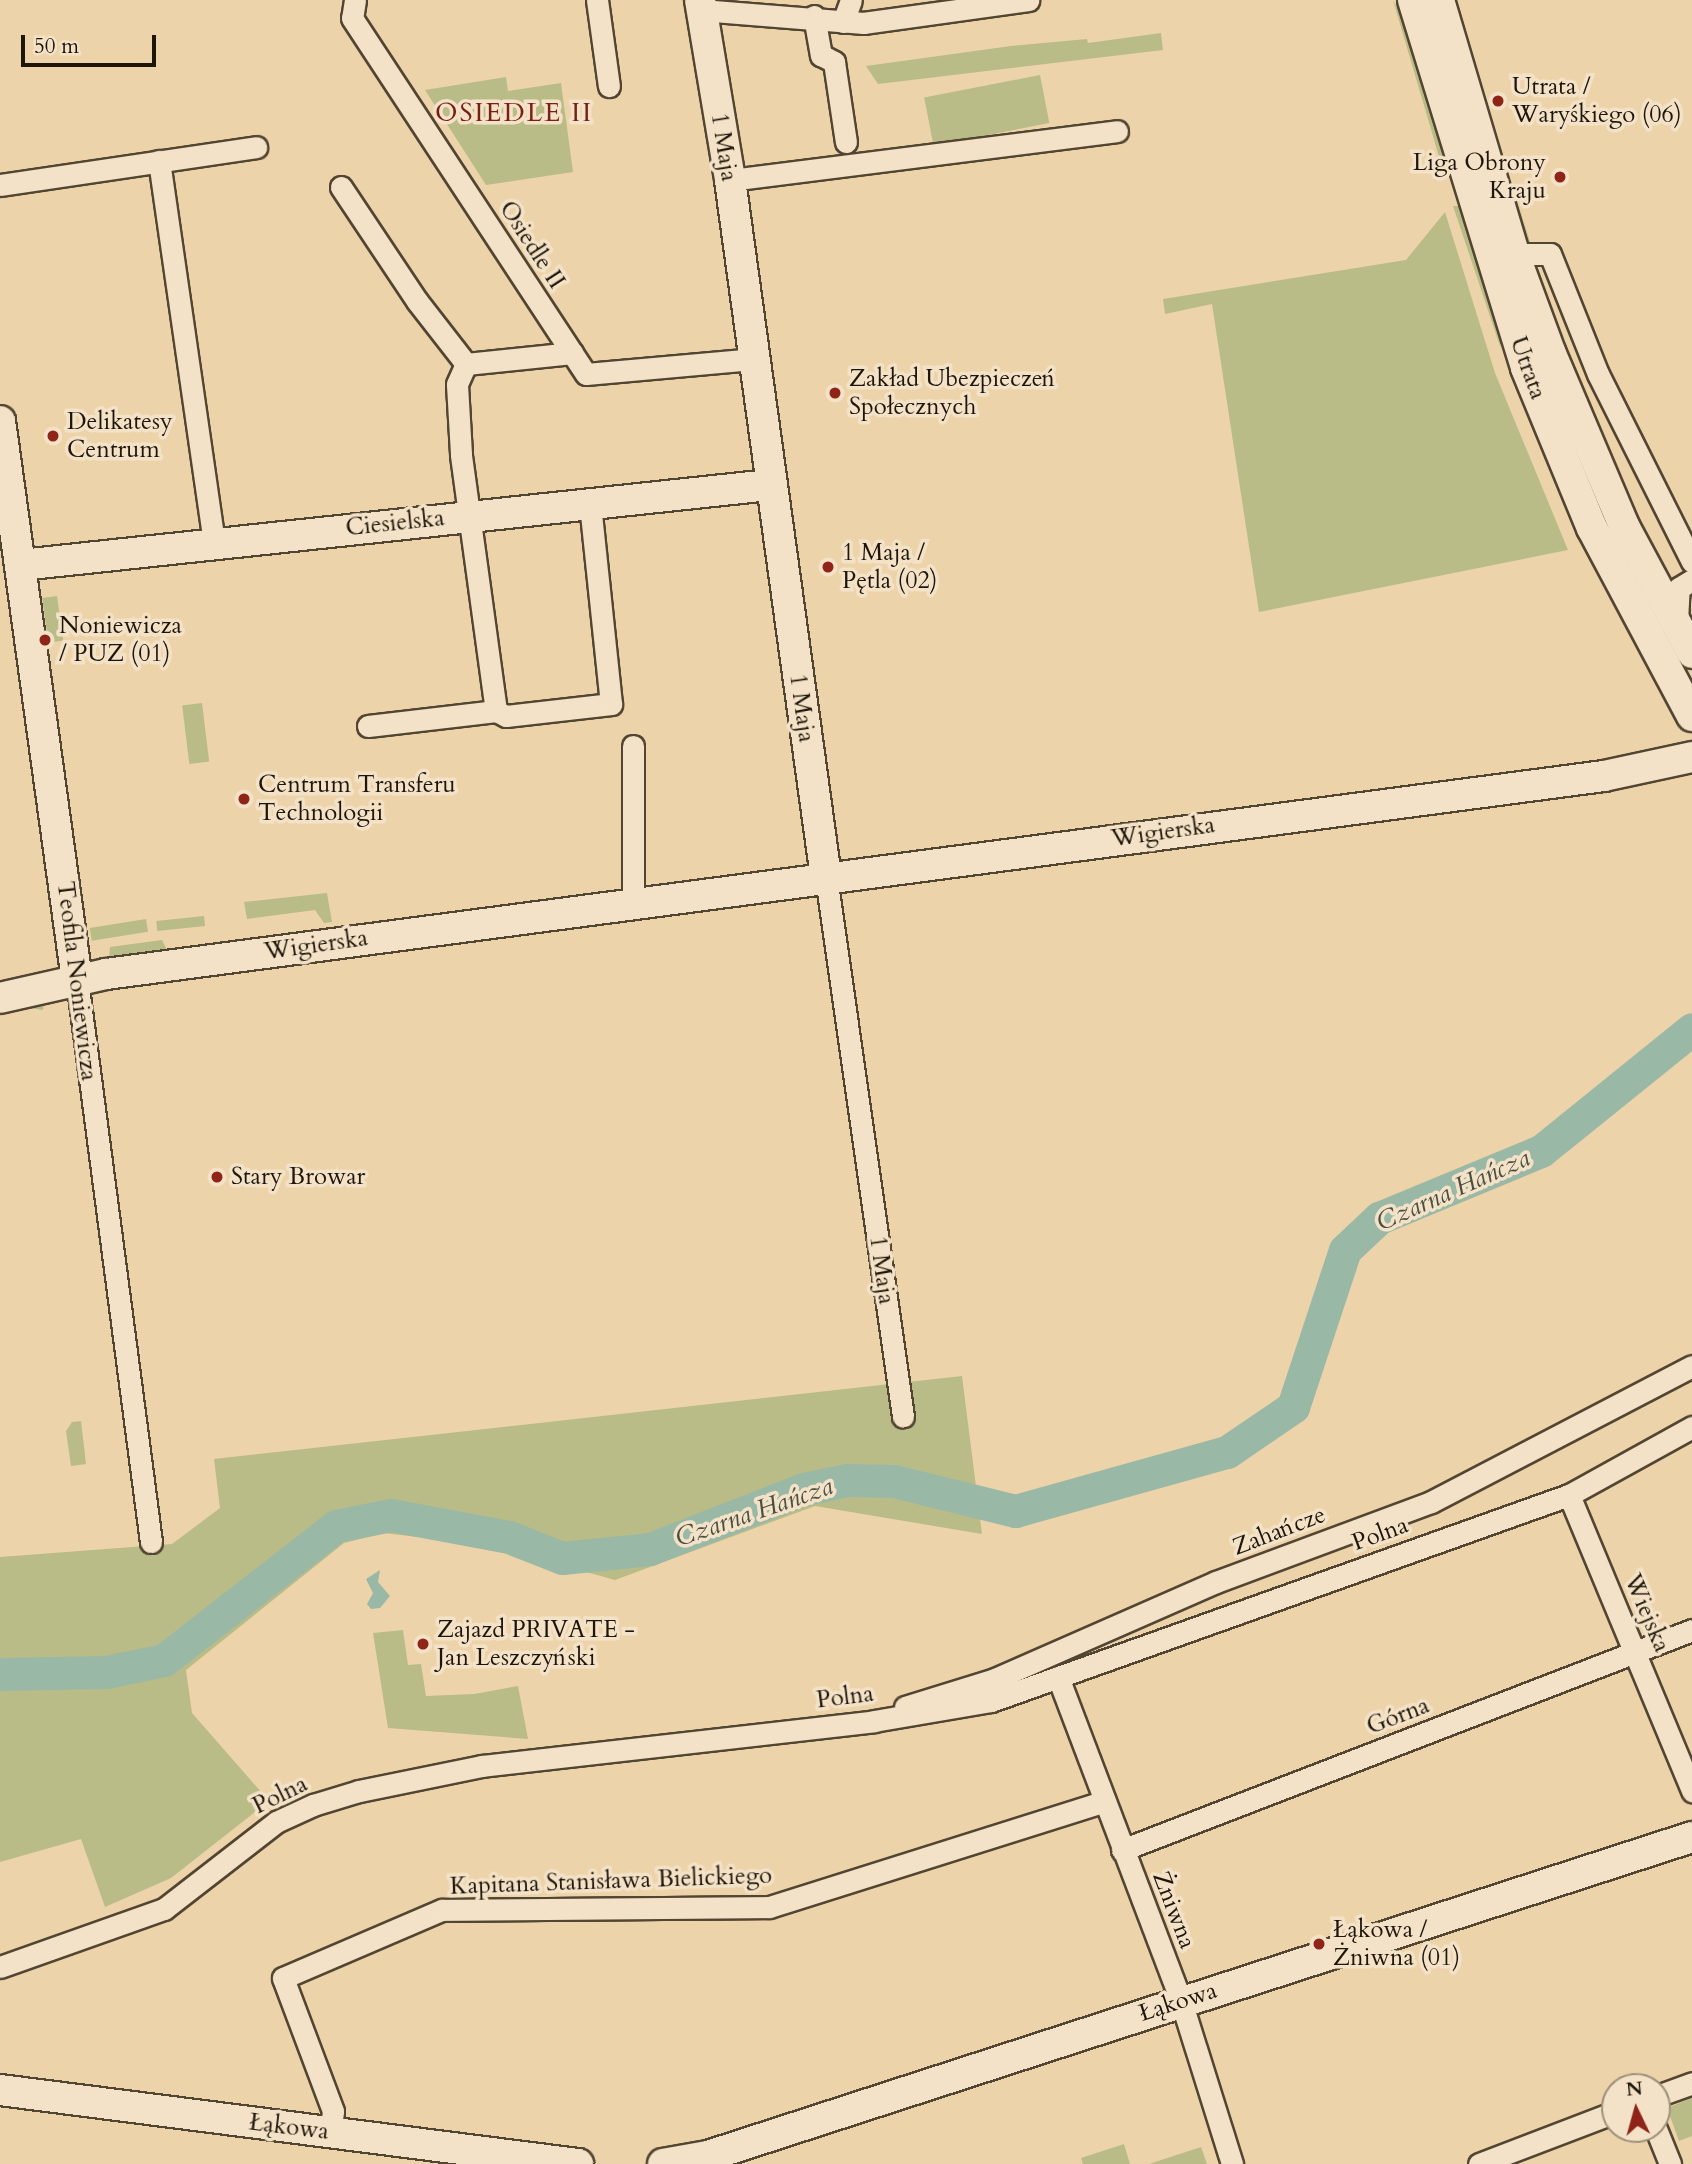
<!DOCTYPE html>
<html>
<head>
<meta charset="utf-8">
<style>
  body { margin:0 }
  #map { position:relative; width:1692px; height:2164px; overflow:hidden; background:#edd3a9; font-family:Cardo,serif }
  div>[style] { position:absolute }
  .green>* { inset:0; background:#b9bc87; transform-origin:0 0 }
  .water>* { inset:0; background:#9ab8a6 }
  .river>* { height:33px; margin:-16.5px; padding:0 16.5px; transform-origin:16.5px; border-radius:16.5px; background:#9ab8a6 }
  .roads { filter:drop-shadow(2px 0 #524532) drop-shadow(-2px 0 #524532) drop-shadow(0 2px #524532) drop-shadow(0 -2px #524532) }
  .street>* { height:21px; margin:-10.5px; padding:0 10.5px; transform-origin:10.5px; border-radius:10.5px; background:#f3e2c7 }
  .secondary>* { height:30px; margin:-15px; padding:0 15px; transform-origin:15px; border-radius:15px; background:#f3e2c7 }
  .dots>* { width:19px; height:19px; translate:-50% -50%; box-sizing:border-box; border:4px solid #f3e2c7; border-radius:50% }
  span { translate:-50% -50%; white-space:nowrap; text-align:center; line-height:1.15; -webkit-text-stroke:7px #f3e2c7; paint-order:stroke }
  .poi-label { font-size:24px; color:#1f160a }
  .left { translate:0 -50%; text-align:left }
  .right { translate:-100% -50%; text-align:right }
  .street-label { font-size:24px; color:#1f160a }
  .neighbourhood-label { font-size:26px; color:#7a1f14; letter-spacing:2px }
  .water-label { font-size:26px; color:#4a4f41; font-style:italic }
  .north { position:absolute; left:1601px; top:2073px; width:70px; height:70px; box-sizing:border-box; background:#f3e2c7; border:2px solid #9e907b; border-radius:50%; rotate:355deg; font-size:19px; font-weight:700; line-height:28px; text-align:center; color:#1f160a }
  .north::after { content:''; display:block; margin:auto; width:24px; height:32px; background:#8f2418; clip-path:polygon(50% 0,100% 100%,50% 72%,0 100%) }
  .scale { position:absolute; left:21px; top:35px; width:135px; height:32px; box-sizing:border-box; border:4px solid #1f160a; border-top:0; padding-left:9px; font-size:21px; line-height:24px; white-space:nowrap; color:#1f160a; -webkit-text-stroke:5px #f3e2c7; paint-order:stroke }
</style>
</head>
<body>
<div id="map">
  <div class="green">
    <i style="clip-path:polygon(1393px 0,1410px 32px,1453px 175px,1445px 177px)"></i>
    <i style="clip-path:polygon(1161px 33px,1163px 50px,878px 84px,866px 66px,1011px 46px,1087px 39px,1088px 43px)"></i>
    <i style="left:1040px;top:75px;width:49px;height:118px;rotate:79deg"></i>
    <i style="clip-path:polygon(506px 77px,508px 91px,561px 83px,573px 172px,486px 185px,425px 90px)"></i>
    <i style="clip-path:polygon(1507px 168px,1531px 245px,1523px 240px)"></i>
    <i style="clip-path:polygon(1453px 206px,1462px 206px,1503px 338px,1500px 346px)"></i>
    <i style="clip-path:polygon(1445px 212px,1495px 373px,1568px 550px,1259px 612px,1212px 304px,1165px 314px,1163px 299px,1406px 260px)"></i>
    <i style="left:57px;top:596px;width:45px;height:15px;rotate:82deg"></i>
    <i style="left:202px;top:703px;width:59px;height:20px;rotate:83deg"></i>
    <i style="clip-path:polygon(327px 893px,332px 922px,324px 923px,315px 910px,247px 919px,244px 902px)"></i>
    <i style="left:204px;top:916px;width:10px;height:48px;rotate:84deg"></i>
    <i style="left:146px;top:919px;width:13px;height:57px;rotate:81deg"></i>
    <i style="clip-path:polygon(162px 940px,167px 950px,109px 959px,110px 947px)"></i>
    <i style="left:44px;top:1003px;width:7px;height:45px;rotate:98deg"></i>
    <i style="clip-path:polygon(962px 1376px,982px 1534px,815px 1506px,615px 1580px,493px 1546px,384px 1533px,344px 1543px,186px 1670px,192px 1713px,269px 1801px,171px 1878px,105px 1907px,81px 1839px,0 1862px,0 1557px,172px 1544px,220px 1508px,214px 1459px)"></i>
    <i style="clip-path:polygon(81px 1421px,86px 1464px,71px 1466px,66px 1431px,72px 1422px)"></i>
    <i style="clip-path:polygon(403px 1630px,408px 1665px,421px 1664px,426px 1696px,474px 1694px,518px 1686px,528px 1739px,388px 1728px,373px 1633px)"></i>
    <i style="clip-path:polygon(1692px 2098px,1692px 2136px,1679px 2141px,1667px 2108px)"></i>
    <i style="clip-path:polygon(1124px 2144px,1130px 2164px,1083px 2164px,1081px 2158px)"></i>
    <i style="clip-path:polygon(1201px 2147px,1207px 2164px,1149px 2164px)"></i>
  </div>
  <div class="water">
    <i style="clip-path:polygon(380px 1570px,378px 1582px,390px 1596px,380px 1608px,371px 1609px,367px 1604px,373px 1593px,366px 1579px)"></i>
  </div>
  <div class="river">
    <i style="left:0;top:1674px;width:106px;rotate:-1.1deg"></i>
    <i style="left:106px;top:1672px;width:59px;rotate:-11.7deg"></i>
    <i style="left:164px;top:1660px;width:218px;rotate:-37.9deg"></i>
    <i style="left:336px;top:1526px;width:56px;rotate:-11.3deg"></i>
    <i style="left:391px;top:1515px;width:120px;rotate:10.6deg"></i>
    <i style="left:509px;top:1537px;width:57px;rotate:21.6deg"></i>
    <i style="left:562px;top:1558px;width:88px;rotate:-5.8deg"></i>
    <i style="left:650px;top:1549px;width:165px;rotate:-21.3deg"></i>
    <i style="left:804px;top:1489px;width:44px;rotate:-11.8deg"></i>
    <i style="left:847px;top:1480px;width:47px;rotate:1.2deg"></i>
    <i style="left:894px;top:1481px;width:125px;rotate:13.9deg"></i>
    <i style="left:1015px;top:1511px;width:220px;rotate:-15.6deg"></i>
    <i style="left:1227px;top:1452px;width:80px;rotate:-34.3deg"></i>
    <i style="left:1293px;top:1407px;width:165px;rotate:-71.7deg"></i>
    <i style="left:1345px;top:1250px;width:47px;rotate:-43.3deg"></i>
    <i style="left:1379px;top:1218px;width:175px;rotate:-22.5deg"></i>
    <i style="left:1541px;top:1151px;width:194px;rotate:-38.9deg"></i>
  </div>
  <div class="roads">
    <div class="street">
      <i style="left:355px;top:0;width:18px;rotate:99deg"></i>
      <i style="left:352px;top:18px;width:426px;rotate:56.7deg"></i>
      <i style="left:586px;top:374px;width:170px;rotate:-5.1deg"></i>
      <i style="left:597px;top:0;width:87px;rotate:82.1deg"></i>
      <i style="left:701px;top:10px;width:163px;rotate:4.6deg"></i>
      <i style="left:863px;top:23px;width:167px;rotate:-7.9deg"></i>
      <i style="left:814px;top:16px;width:40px;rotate:80deg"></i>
      <i style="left:821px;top:55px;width:15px;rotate:28deg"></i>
      <i style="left:834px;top:62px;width:81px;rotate:81.5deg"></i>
      <i style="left:843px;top:22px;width:23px;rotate:-70deg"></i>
      <i style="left:159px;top:161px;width:386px;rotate:81.8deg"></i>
      <i style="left:730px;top:180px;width:390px;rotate:-7.2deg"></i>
      <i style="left:0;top:185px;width:259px;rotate:-8.4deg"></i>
      <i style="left:341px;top:187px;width:137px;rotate:56.3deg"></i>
      <i style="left:417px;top:301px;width:80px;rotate:52.1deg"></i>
      <i style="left:466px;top:364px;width:107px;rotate:-5.9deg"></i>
      <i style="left:1514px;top:254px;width:36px"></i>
      <i style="left:1550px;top:254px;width:129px;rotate:68.2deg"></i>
      <i style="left:1598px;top:374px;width:210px;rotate:63.4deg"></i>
      <i style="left:1677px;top:621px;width:33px;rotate:-87deg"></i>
      <i style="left:1679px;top:588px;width:15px;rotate:-32deg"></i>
      <i style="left:496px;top:711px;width:11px;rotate:27deg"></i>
      <i style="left:506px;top:716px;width:106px;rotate:-6.5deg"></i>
      <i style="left:611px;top:704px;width:202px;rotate:-96deg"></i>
      <i style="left:368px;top:726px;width:129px;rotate:-6.7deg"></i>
      <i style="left:496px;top:711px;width:259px;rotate:-97.8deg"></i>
      <i style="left:461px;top:454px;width:70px;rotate:-93.3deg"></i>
      <i style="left:457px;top:384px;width:22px;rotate:-66deg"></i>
      <i style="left:633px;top:746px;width:156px;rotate:90deg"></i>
      <i style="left:826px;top:877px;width:545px;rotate:81.88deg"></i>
      <i style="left:77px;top:980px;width:567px;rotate:82.5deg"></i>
      <i style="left:1569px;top:1495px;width:321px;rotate:67.4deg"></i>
      <i style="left:1058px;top:1677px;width:347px;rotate:69.2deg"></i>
      <i style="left:1181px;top:2001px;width:171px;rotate:72.6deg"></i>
      <i style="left:905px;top:1707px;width:94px;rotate:-17.3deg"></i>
      <i style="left:995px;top:1679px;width:241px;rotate:-23.7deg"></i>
      <i style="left:1216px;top:1582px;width:229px;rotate:-20.4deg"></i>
      <i style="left:1431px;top:1502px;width:294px;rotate:-27.5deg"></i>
      <i style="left:1122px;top:1850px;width:611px;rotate:-21.1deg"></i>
      <i style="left:0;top:1967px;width:174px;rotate:-19.5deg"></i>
      <i style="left:164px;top:1909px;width:142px;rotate:-37.8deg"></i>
      <i style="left:276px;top:1822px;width:41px;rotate:-24.7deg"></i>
      <i style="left:313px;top:1805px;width:48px;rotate:-16.9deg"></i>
      <i style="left:359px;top:1791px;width:126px;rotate:-11.5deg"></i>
      <i style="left:482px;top:1766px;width:395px;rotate:-6.5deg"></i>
      <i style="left:874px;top:1721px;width:119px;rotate:-9.7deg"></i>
      <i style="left:991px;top:1701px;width:614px;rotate:-19.62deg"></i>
      <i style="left:1569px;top:1495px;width:141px;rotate:-28.9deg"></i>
      <i style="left:1657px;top:2096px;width:37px;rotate:-20deg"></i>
      <i style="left:1656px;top:2129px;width:38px;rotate:68deg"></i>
      <i style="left:330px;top:2133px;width:22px;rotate:-82deg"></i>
      <i style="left:333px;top:2111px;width:142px;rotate:-110.6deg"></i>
      <i style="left:283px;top:1978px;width:173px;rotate:-23.2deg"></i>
      <i style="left:442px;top:1910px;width:327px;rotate:-0.5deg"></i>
      <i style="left:769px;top:1907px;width:349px;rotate:-17.5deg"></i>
      <i style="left:1479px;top:2164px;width:146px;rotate:-20.9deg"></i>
    </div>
    <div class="secondary">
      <i style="left:700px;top:0;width:182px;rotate:80.5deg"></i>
      <i style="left:730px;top:180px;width:704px;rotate:82.16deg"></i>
      <i style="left:1413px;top:0;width:385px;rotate:72.9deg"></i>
      <i style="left:1526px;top:368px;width:173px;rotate:67.6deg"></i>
      <i style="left:1592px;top:528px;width:213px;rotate:62deg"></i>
      <i style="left:1439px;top:0;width:265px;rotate:73.5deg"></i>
      <i style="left:1514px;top:254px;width:107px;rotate:69.7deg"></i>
      <i style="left:1551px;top:354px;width:187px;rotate:67deg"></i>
      <i style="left:1624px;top:526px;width:144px;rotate:61.8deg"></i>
      <i style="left:0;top:421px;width:564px;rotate:82.16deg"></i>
      <i style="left:21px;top:565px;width:753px;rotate:-6.1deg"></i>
      <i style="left:0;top:998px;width:109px;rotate:-12.8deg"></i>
      <i style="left:106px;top:974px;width:1511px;rotate:-7.53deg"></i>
      <i style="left:1604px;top:776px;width:90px;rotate:-12.2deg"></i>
      <i style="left:0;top:2090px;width:583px;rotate:7.3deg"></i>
      <i style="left:663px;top:2164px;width:46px;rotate:-10.1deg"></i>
      <i style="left:708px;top:2156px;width:1034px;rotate:-17.96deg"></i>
    </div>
  </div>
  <div class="dots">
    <i style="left:1498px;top:101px;background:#8f2418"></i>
    <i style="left:1560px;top:177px;background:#8f2418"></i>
    <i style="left:835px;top:393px;background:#8f2418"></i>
    <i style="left:53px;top:436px;background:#8f2418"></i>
    <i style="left:828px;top:567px;background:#8f2418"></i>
    <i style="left:45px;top:640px;background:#8f2418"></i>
    <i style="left:244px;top:799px;background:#8f2418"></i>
    <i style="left:217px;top:1177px;background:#8f2418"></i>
    <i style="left:423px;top:1644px;background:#8f2418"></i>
    <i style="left:1319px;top:1944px;background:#8f2418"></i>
  </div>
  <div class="poi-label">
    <span class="left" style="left:1512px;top:101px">Utrata /<br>Waryśkiego (06)</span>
    <span class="right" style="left:1546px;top:177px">Liga Obrony<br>Kraju</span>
    <span class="left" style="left:849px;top:393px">Zakład Ubezpieczeń<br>Społecznych</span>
    <span class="left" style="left:67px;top:436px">Delikatesy<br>Centrum</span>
    <span class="left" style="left:842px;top:567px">1 Maja /<br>Pętla (02)</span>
    <span class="left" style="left:59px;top:640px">Noniewicza<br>/ PUZ (01)</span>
    <span class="left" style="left:258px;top:799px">Centrum Transferu<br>Technologii</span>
    <span class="left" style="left:231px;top:1177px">Stary Browar</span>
    <span class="left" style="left:437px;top:1644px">Zajazd PRIVATE -<br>Jan Leszczyński</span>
    <span class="left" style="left:1333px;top:1944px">Łąkowa /<br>Żniwna (01)</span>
  </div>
  <div class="street-label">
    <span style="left:724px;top:147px;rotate:81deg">1 Maja</span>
    <span style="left:532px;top:245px;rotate:57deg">Osiedle II</span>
    <span style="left:1528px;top:368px;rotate:70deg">Utrata</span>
    <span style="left:395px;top:523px;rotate:-6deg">Ciesielska</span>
    <span style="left:802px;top:708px;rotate:82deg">1 Maja</span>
    <span style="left:1163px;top:832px;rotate:-8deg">Wigierska</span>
    <span style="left:316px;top:945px;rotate:-8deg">Wigierska</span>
    <span style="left:77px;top:981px;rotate:83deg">Teofila Noniewicza</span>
    <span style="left:882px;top:1270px;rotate:82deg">1 Maja</span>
    <span style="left:1279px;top:1531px;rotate:-21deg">Zahańcze</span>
    <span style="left:1380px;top:1534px;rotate:-20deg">Polna</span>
    <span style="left:1647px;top:1613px;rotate:67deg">Wiejska</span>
    <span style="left:845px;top:1697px;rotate:-7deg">Polna</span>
    <span style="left:1398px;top:1716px;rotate:-21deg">Górna</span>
    <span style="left:280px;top:1795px;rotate:-26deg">Polna</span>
    <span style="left:611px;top:1881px;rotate:-2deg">Kapitana Stanisława Bielickiego</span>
    <span style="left:1174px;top:1910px;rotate:69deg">Żniwna</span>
    <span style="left:1178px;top:2002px;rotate:-18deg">Łąkowa</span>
    <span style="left:289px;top:2127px;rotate:7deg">Łąkowa</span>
  </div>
  <div class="neighbourhood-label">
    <span style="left:514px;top:113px">OSIEDLE II</span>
  </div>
  <div class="water-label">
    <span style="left:1453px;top:1190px;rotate:-24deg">Czarna Hańcza</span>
    <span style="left:754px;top:1512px;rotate:-19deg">Czarna Hańcza</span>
  </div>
  <div class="north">N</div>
  <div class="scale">50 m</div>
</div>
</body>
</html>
